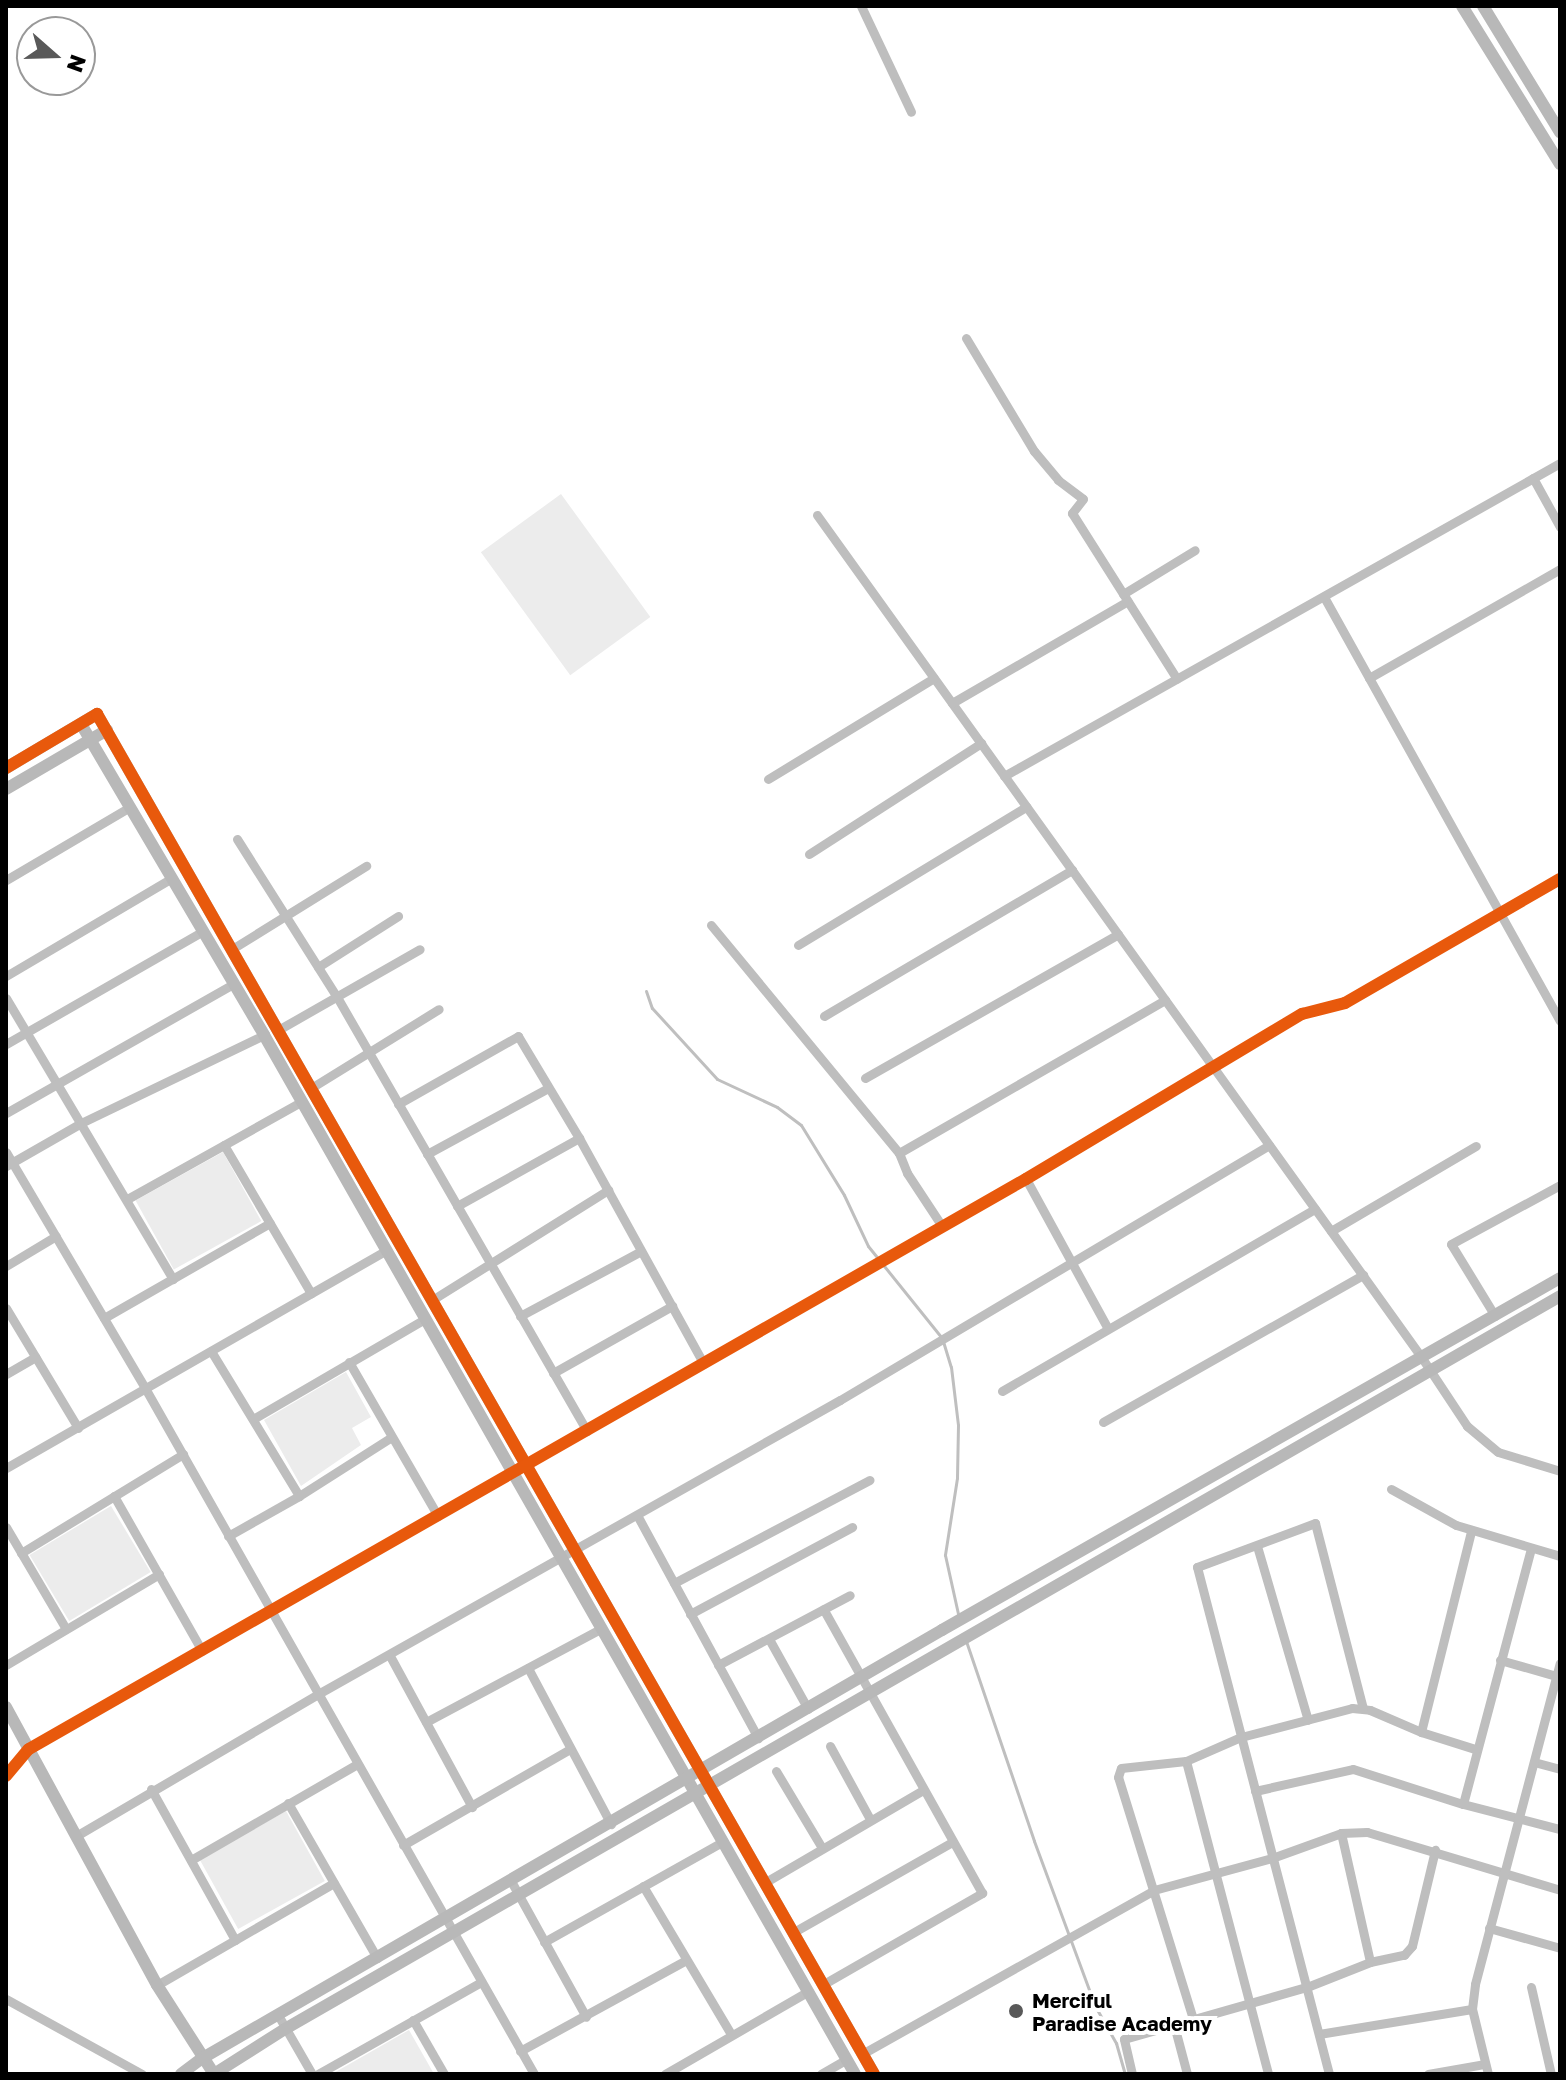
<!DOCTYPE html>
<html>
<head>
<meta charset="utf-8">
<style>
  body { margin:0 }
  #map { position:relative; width:1566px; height:2080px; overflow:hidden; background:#fff; font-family:"Golos Text",sans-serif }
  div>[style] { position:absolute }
  .green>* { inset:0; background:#ececec; transform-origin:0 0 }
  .stream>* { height:3px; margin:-1.5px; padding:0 1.5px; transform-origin:1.5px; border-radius:1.5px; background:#bfbfbf }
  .street>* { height:9px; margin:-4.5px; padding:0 4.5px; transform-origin:4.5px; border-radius:4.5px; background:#bebebe }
  .secondary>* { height:12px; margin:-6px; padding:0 6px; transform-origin:6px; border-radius:6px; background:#b8b8b8 }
  .cycleway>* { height:12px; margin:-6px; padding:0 6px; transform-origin:6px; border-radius:6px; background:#e8590c }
  .dots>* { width:22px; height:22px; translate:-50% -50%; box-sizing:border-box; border:4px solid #fff; border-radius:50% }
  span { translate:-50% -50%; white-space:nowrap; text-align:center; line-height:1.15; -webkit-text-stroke:8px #fff; paint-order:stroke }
  .poi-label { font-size:20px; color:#000; font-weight:700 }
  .left { translate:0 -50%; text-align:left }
  .frame { position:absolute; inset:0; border:8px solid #000; pointer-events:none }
  .north { position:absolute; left:16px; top:16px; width:80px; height:80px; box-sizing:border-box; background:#fff; border:2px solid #999; border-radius:50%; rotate:110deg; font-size:22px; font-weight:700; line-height:32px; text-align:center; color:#000 }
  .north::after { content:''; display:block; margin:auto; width:28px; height:36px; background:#595959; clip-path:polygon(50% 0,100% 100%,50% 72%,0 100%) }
</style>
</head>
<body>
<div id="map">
  <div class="green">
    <i style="left:561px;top:494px;width:152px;height:99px;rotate:54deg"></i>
    <i style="left:223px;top:1152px;width:79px;height:100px;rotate:61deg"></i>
    <i style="clip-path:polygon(346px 1372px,371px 1417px,352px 1428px,361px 1445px,301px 1486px,264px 1420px)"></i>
    <i style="left:111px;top:1506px;width:77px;height:95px;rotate:59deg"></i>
    <i style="left:286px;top:1811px;width:80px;height:99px;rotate:61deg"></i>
    <i style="clip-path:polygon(409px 2030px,434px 2074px,332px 2074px)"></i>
  </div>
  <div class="stream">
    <i style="left:646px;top:991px;width:18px;rotate:71deg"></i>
    <i style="left:652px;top:1008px;width:96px;rotate:47.5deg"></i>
    <i style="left:717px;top:1079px;width:66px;rotate:25deg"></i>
    <i style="left:777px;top:1107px;width:30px;rotate:37deg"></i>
    <i style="left:801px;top:1125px;width:82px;rotate:58.4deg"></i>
    <i style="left:844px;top:1195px;width:56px;rotate:64.8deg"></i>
    <i style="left:868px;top:1246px;width:118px;rotate:51.2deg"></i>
    <i style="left:942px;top:1338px;width:30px;rotate:73deg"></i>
    <i style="left:951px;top:1367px;width:58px;rotate:83.1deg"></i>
    <i style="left:958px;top:1425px;width:53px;rotate:91.1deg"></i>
    <i style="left:957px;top:1478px;width:78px;rotate:98.9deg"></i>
    <i style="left:945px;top:1555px;width:65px;rotate:77.5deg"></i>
    <i style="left:966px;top:1641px;width:211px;rotate:71.2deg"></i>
    <i style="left:1034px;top:1841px;width:176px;rotate:69.7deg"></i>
    <i style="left:1095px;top:2006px;width:43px;rotate:60.4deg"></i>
    <i style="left:1116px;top:2043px;width:32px;rotate:74deg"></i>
  </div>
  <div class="street">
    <i style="left:861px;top:6px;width:117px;rotate:64.7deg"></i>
    <i style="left:966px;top:338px;width:132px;rotate:59deg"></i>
    <i style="left:1034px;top:451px;width:38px;rotate:50deg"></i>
    <i style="left:1058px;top:480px;width:31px;rotate:37deg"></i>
    <i style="left:1083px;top:499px;width:18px;rotate:128deg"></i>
    <i style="left:1072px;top:513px;width:196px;rotate:57.7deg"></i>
    <i style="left:1533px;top:478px;width:56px;rotate:61.1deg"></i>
    <i style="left:817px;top:515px;width:1038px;rotate:54.33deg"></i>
    <i style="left:1422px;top:1358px;width:82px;rotate:56.5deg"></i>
    <i style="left:1467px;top:1426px;width:40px;rotate:40deg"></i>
    <i style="left:1498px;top:1452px;width:65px;rotate:17deg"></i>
    <i style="left:1123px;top:594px;width:84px;rotate:-31.4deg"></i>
    <i style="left:1324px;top:597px;width:485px;rotate:60.9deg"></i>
    <i style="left:1369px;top:678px;width:220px;rotate:-29.7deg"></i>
    <i style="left:952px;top:703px;width:203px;rotate:-30.1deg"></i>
    <i style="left:1004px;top:776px;width:638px;rotate:-29.38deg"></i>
    <i style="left:768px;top:779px;width:194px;rotate:-31.3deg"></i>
    <i style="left:237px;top:839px;width:187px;rotate:57.7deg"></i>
    <i style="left:337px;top:997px;width:501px;rotate:60.06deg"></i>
    <i style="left:809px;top:854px;width:205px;rotate:-32.8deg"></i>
    <i style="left:6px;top:880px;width:144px;rotate:-30.5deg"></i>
    <i style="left:711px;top:925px;width:296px;rotate:50.5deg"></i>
    <i style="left:899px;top:1153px;width:22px;rotate:68deg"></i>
    <i style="left:907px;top:1173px;width:64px;rotate:56.6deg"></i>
    <i style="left:798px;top:945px;width:267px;rotate:-31.2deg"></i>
    <i style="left:232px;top:949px;width:158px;rotate:-31.8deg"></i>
    <i style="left:318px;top:967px;width:95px;rotate:-32.5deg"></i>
    <i style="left:6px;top:976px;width:193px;rotate:-30.6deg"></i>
    <i style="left:6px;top:998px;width:327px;rotate:59.3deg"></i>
    <i style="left:824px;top:1016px;width:288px;rotate:-30.5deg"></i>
    <i style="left:278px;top:1030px;width:163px;rotate:-29.7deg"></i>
    <i style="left:6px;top:1044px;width:227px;rotate:-29.8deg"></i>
    <i style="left:865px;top:1078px;width:291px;rotate:-29.6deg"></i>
    <i style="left:311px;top:1088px;width:150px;rotate:-31.7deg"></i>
    <i style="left:398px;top:1104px;width:138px;rotate:-29.5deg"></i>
    <i style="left:518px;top:1036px;width:119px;rotate:59.1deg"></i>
    <i style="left:579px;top:1138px;width:258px;rotate:61.1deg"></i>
    <i style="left:6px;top:1113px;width:261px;rotate:-29.6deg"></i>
    <i style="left:224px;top:1145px;width:172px;rotate:59.6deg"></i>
    <i style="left:6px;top:1152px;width:274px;rotate:59.5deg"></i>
    <i style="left:145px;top:1388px;width:789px;rotate:60.44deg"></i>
    <i style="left:899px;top:1153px;width:307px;rotate:-29.9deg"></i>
    <i style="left:427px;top:1154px;width:138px;rotate:-28.6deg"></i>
    <i style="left:6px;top:1166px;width:86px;rotate:-29.8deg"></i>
    <i style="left:81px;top:1123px;width:203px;rotate:-25.7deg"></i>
    <i style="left:1026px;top:1179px;width:169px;rotate:61.3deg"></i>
    <i style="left:129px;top:1198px;width:197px;rotate:-29.2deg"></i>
    <i style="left:457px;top:1206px;width:140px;rotate:-29.1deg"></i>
    <i style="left:1331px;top:1231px;width:168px;rotate:-30.4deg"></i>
    <i style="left:6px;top:1266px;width:58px;rotate:-31deg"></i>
    <i style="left:432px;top:1300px;width:208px;rotate:-32deg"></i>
    <i style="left:6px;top:1308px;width:140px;rotate:59deg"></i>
    <i style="left:520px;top:1316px;width:137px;rotate:-28.2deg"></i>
    <i style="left:1495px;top:1316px;width:84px;rotate:-121.4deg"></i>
    <i style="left:1451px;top:1244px;width:124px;rotate:-28.4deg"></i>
    <i style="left:104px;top:1318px;width:191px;rotate:-29.8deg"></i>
    <i style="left:211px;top:1351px;width:170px;rotate:58.7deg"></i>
    <i style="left:349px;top:1362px;width:178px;rotate:60deg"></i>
    <i style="left:553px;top:1373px;width:137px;rotate:-29.4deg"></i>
    <i style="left:6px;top:1374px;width:34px;rotate:-30deg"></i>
    <i style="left:1002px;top:1391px;width:362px;rotate:-30.2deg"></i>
    <i style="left:253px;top:1419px;width:199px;rotate:-30.2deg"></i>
    <i style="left:1103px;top:1422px;width:299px;rotate:-29.5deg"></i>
    <i style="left:6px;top:1468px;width:438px;rotate:-29.8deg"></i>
    <i style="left:1391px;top:1489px;width:74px;rotate:29deg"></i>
    <i style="left:1456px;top:1525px;width:109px;rotate:16.6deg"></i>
    <i style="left:114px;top:1496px;width:178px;rotate:60.4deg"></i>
    <i style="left:637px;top:1515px;width:254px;rotate:61.5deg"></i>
    <i style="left:6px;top:1527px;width:118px;rotate:59.5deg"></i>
    <i style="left:228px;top:1536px;width:81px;rotate:-29.4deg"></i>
    <i style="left:299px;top:1496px;width:108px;rotate:-32.5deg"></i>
    <i style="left:1257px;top:1546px;width:181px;rotate:73.7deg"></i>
    <i style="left:21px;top:1553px;width:190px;rotate:-31.4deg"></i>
    <i style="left:674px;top:1583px;width:221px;rotate:-27.8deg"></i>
    <i style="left:690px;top:1614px;width:184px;rotate:-28.2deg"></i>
    <i style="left:769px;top:1639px;width:80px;rotate:60.9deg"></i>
    <i style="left:390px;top:1656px;width:172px;rotate:61.5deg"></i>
    <i style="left:1500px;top:1660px;width:58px;rotate:15.9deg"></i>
    <i style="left:6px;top:1665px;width:178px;rotate:-30.7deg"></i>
    <i style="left:718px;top:1665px;width:149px;rotate:-27.9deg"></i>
    <i style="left:528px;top:1668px;width:177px;rotate:62deg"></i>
    <i style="left:426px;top:1722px;width:197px;rotate:-28.1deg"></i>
    <i style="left:1421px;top:1732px;width:207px;rotate:-76deg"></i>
    <i style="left:830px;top:1746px;width:83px;rotate:61.3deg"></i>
    <i style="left:1186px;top:1761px;width:324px;rotate:75.3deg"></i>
    <i style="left:1534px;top:1762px;width:27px;rotate:15deg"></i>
    <i style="left:776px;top:1771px;width:90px;rotate:59.1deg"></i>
    <i style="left:6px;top:1776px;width:35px;rotate:-50deg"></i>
    <i style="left:29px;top:1749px;width:1148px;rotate:-29.76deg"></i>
    <i style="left:1026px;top:1179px;width:322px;rotate:-30.9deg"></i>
    <i style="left:1302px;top:1014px;width:44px;rotate:-14.3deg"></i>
    <i style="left:1345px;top:1003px;width:248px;rotate:-30deg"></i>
    <i style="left:151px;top:1789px;width:173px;rotate:60.9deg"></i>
    <i style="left:1255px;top:1791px;width:100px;rotate:-12.7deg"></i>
    <i style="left:1353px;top:1769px;width:115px;rotate:17.7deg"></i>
    <i style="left:1463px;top:1804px;width:100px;rotate:14.5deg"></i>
    <i style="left:288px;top:1803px;width:179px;rotate:60.1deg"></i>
    <i style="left:1463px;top:1804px;width:265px;rotate:-75.1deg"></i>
    <i style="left:1341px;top:1833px;width:132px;rotate:77.3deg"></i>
    <i style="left:76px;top:1836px;width:281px;rotate:-30.4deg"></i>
    <i style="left:318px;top:1694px;width:599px;rotate:-29.39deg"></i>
    <i style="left:840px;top:1400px;width:499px;rotate:-30.7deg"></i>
    <i style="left:403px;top:1845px;width:193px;rotate:-29.9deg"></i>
    <i style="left:191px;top:1860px;width:192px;rotate:-30deg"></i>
    <i style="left:511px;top:1881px;width:155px;rotate:61.1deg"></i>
    <i style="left:764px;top:1883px;width:184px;rotate:-30.3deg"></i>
    <i style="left:643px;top:1886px;width:172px;rotate:59.3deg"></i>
    <i style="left:1489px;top:1928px;width:74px;rotate:15.7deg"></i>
    <i style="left:792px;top:1933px;width:184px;rotate:-29.6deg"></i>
    <i style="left:544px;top:1942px;width:206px;rotate:-29.3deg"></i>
    <i style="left:157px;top:1985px;width:204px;rotate:-30deg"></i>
    <i style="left:822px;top:1985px;width:185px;rotate:-29.9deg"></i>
    <i style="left:982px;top:1893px;width:325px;rotate:-119.2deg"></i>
    <i style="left:1531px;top:1987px;width:89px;rotate:77.1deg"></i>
    <i style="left:6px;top:1999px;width:155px;rotate:28.9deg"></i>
    <i style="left:278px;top:2015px;width:68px;rotate:60deg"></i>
    <i style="left:1193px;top:2019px;width:253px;rotate:-107.2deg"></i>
    <i style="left:1118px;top:1777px;width:9px;rotate:-72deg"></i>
    <i style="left:1121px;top:1768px;width:65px;rotate:-6.1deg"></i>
    <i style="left:1186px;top:1761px;width:60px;rotate:-23.6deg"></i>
    <i style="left:1241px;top:1737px;width:115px;rotate:-14.6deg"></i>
    <i style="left:1352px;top:1708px;width:18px;rotate:6deg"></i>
    <i style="left:1370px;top:1710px;width:56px;rotate:23.3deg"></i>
    <i style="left:1421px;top:1732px;width:57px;rotate:17.5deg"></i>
    <i style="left:413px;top:2020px;width:62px;rotate:60.1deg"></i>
    <i style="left:1174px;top:2025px;width:51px;rotate:75.1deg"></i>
    <i style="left:1319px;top:2034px;width:155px;rotate:-9.3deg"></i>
    <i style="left:520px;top:2051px;width:189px;rotate:-28.7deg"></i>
    <i style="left:862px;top:2054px;width:335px;rotate:-29.3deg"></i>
    <i style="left:1154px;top:1890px;width:122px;rotate:-15.2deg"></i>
    <i style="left:1272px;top:1858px;width:73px;rotate:-19.9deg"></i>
    <i style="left:1341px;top:1833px;width:26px;rotate:-2deg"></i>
    <i style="left:1367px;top:1832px;width:202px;rotate:16.7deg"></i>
    <i style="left:318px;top:2074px;width:187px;rotate:-29.4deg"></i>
    <i style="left:665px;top:2074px;width:166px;rotate:-30deg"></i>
    <i style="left:821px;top:2074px;width:30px;rotate:-30deg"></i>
    <i style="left:1132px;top:2074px;width:36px;rotate:-103deg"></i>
    <i style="left:1124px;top:2039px;width:190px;rotate:-15.9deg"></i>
    <i style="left:1307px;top:1987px;width:68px;rotate:-21.6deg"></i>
    <i style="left:1370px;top:1962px;width:35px;rotate:-12deg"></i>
    <i style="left:1404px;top:1955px;width:12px;rotate:-48deg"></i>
    <i style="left:1412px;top:1946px;width:99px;rotate:-76.5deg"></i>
    <i style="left:1329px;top:2074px;width:524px;rotate:-104.59deg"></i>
    <i style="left:1197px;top:1567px;width:126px;rotate:-20.4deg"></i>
    <i style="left:1315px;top:1523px;width:191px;rotate:75.5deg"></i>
    <i style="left:1428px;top:2074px;width:58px;rotate:-10deg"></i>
    <i style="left:1488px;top:2074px;width:67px;rotate:-103.8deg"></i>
    <i style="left:1472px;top:2009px;width:25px;rotate:-83deg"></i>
    <i style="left:1475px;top:1984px;width:332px;rotate:-75.2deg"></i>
  </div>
  <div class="secondary">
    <i style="left:1462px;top:6px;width:186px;rotate:58.2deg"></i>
    <i style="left:1483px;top:6px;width:148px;rotate:58.6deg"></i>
    <i style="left:81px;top:724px;width:361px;rotate:59.5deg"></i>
    <i style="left:264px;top:1035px;width:1195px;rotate:60.37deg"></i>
    <i style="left:6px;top:768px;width:106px;rotate:-30.7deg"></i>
    <i style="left:97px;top:714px;width:1566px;rotate:60.26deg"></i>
    <i style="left:6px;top:789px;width:117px;rotate:-30.3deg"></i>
    <i style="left:6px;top:1707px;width:316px;rotate:61.5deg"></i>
    <i style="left:157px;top:1985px;width:106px;rotate:57.4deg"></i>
    <i style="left:181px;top:2074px;width:25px;rotate:-37deg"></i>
    <i style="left:201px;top:2059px;width:856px;rotate:-30.07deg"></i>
    <i style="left:942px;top:1630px;width:711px;rotate:-29.66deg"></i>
    <i style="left:214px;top:2074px;width:84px;rotate:-32.4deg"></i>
    <i style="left:285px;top:2029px;width:1471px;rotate:-29.89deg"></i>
  </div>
  <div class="cycleway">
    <i style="left:6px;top:768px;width:106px;rotate:-30.7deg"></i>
    <i style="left:97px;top:714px;width:1566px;rotate:60.26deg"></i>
    <i style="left:6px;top:1776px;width:35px;rotate:-50deg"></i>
    <i style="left:29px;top:1749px;width:1148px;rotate:-29.76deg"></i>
    <i style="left:1026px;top:1179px;width:322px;rotate:-30.9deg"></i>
    <i style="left:1302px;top:1014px;width:44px;rotate:-14.3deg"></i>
    <i style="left:1345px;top:1003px;width:248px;rotate:-30deg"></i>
  </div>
  <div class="dots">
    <i style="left:1016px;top:2011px;background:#595959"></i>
  </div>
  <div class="poi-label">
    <span class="left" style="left:1032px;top:2012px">Merciful<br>Paradise Academy</span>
  </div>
  <div class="frame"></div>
  <div class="north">N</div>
</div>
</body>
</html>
